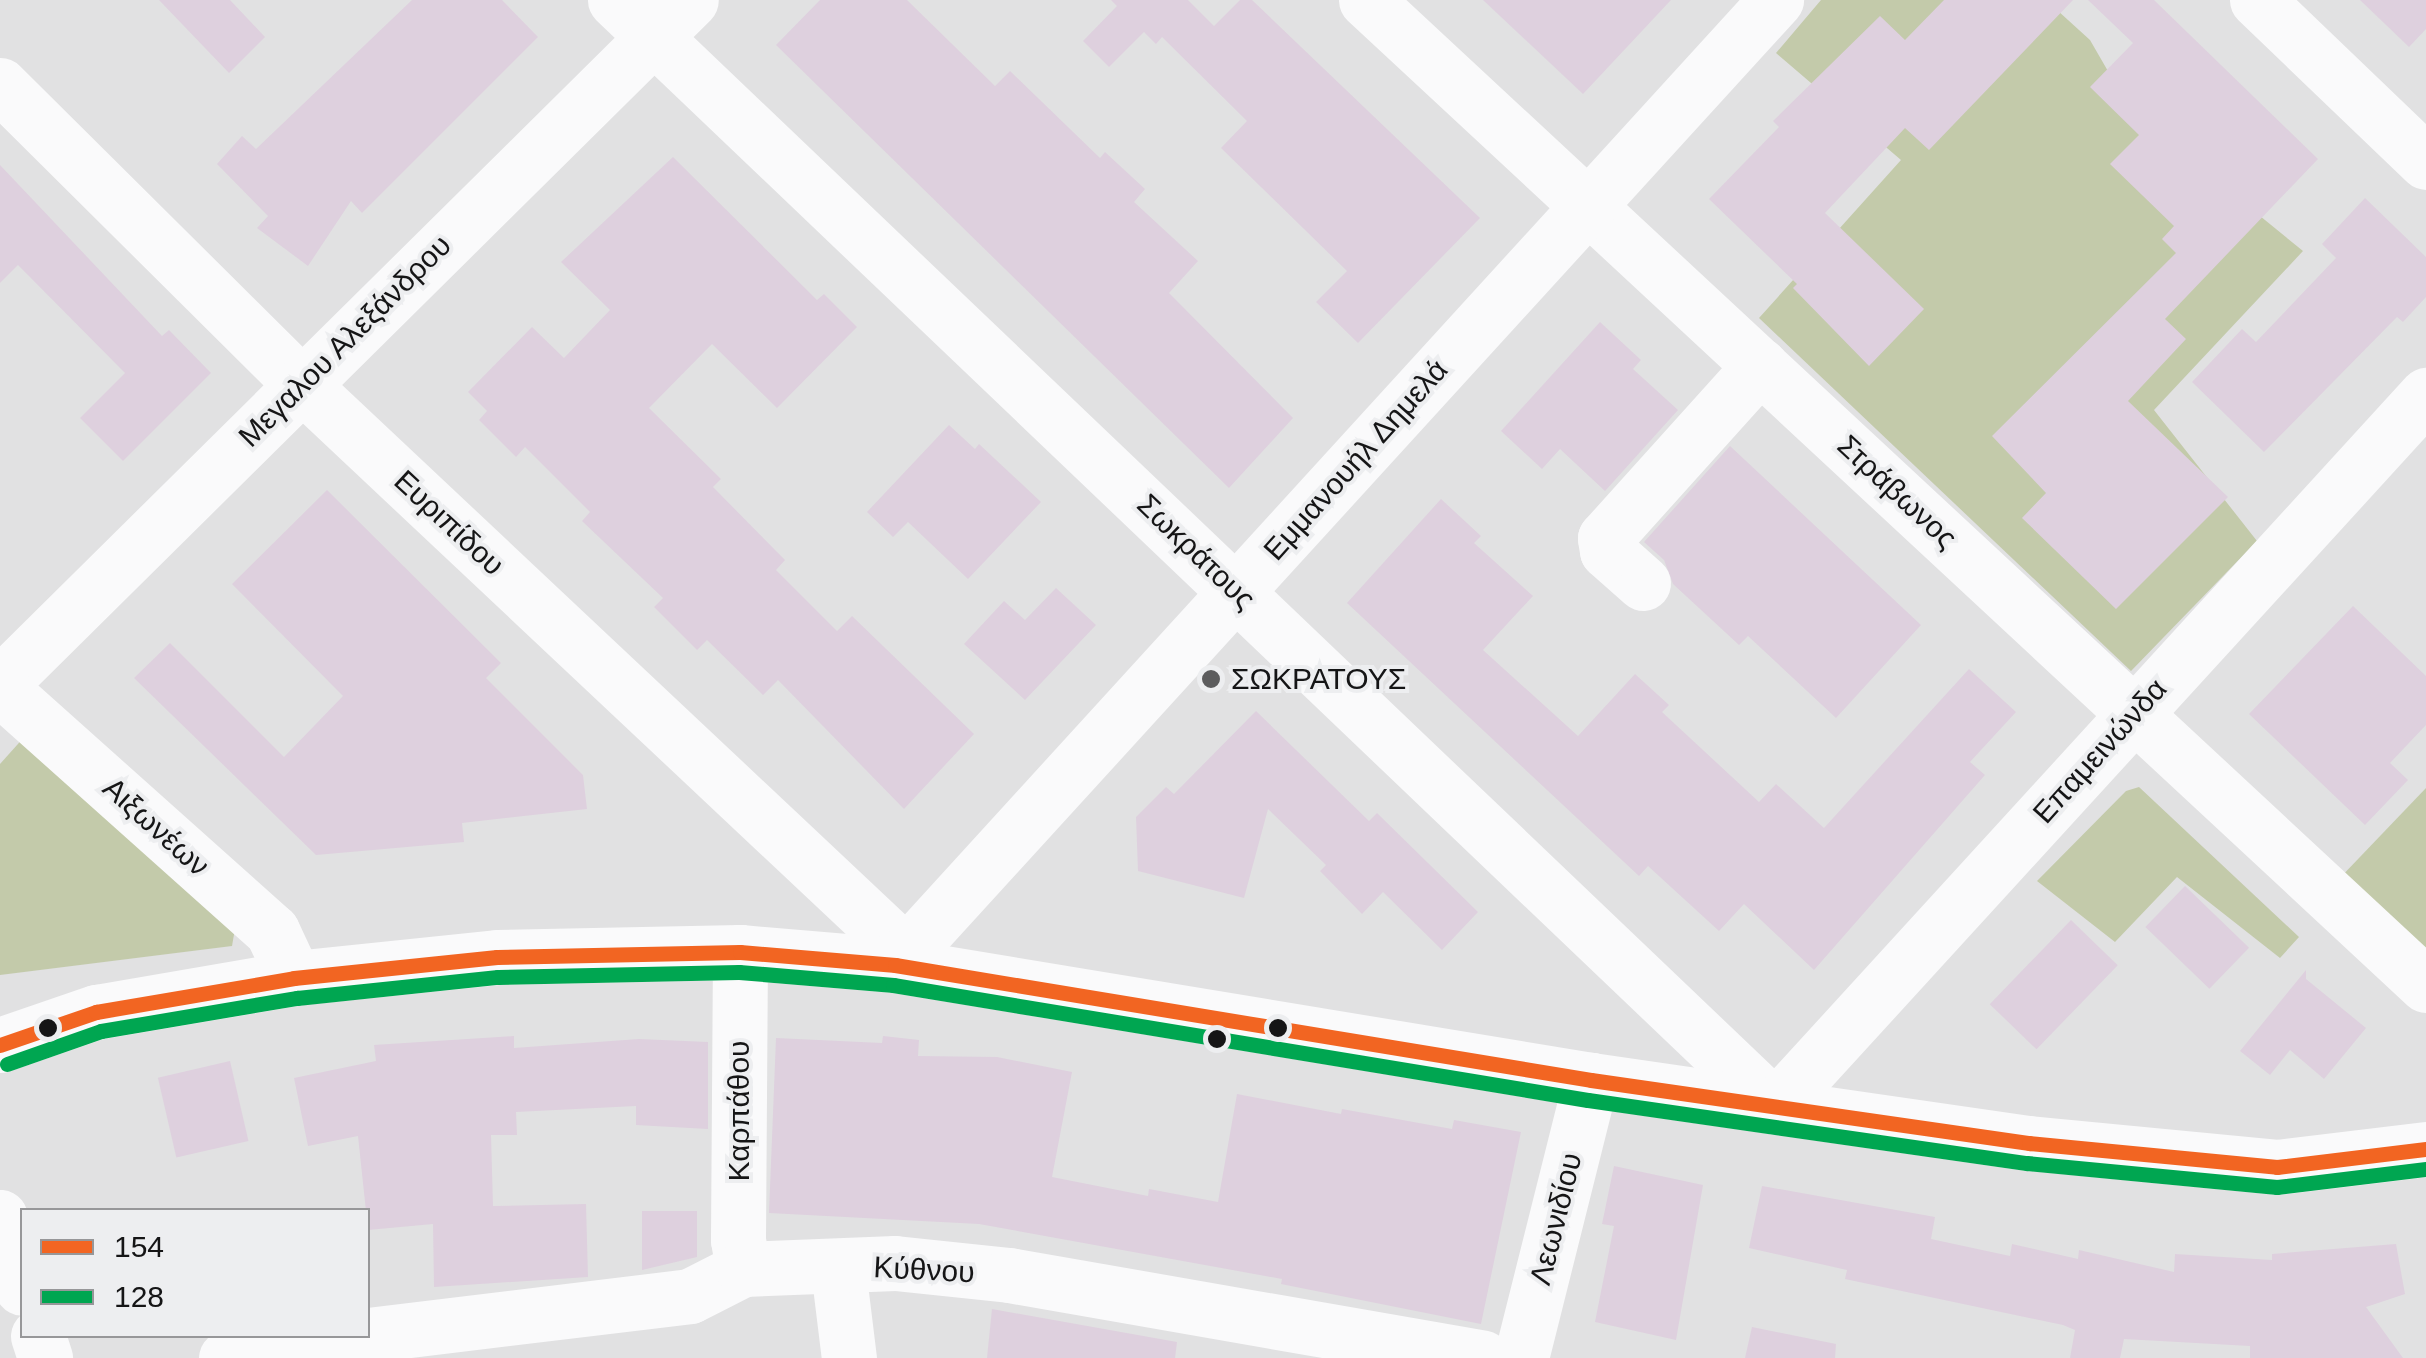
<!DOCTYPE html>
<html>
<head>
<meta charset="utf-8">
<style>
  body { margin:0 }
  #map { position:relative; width:2426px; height:1358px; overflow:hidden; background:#e1e1e2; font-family:Helvetica,sans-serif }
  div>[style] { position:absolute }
  .green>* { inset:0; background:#c3caaa }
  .building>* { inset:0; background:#ded0de; transform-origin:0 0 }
  .minor>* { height:55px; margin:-27.5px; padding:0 27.5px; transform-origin:27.5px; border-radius:27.5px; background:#fafafb }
  .major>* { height:55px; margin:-27.5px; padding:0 27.5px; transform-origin:27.5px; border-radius:27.5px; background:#fafafb }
  .bus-1>* { height:15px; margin:-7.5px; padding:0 7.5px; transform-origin:7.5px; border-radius:7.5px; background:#f26522 }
  .bus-2>* { height:15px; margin:-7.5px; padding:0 7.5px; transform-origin:7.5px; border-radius:7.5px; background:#00a651 }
  .dots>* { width:28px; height:28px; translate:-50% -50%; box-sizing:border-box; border:5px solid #edeef0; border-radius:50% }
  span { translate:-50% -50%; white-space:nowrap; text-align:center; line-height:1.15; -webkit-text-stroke:8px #edeef0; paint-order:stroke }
  .street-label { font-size:30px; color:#151516 }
  .poi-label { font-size:30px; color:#151516 }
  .left { translate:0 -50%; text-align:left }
  .legend { position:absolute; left:20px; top:1208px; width:350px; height:130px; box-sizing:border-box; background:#edeef0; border:2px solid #979799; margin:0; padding:12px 18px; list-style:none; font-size:30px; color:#151516 }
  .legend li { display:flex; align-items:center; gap:20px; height:50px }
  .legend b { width:50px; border:2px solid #979799 }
</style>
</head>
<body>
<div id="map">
  <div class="green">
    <i style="clip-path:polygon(1821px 0,2046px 0,2090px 40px,2131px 111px,2303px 251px,2154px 410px,2257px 541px,2131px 671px,1759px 318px,1901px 160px,1776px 53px)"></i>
    <i style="clip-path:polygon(26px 735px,236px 923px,232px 946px,0 975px,0 764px)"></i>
    <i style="clip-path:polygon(2139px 787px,2299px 937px,2280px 958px,2177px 877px,2115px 942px,2037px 881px,2126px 791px)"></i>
    <i style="clip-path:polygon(2426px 788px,2426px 965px,2337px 881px)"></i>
  </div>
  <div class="building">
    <i style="clip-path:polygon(159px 0,230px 0,265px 37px,229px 73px)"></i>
    <i style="clip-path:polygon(412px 0,502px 0,538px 37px,362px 213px,351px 201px,308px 266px,257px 228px,268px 216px,217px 164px,242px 136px,256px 149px)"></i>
    <i style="clip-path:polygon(820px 0,907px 0,995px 86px,1010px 71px,1100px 158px,1105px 152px,1145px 189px,1134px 202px,1198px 261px,1169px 293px,1293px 418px,1229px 488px,776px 45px)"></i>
    <i style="clip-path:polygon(1111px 0,1188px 0,1214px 26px,1240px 0,1252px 0,1480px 218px,1358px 343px,1316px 302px,1347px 271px,1221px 148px,1247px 121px,1162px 37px,1156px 44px,1144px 32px,1109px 67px,1083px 41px,1117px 6px)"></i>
    <i style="clip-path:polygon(1483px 0,1671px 0,1583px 94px)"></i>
    <i style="clip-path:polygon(1944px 0,2073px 0,1929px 150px,1905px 128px,1825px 213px,1924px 309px,1869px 366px,1793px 288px,1797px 284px,1709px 199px,1779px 127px,1773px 121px,1880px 16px,1905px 40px)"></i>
    <i style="clip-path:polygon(2088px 0,2154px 0,2318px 159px,2165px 319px,2186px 339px,2128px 401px,2228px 497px,2116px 609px,2022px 518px,2046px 493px,1992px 436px,2176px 253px,2162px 239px,2174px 226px,2110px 164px,2139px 135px,2090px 87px,2133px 43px)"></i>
    <i style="clip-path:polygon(2360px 0,2426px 0,2426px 29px,2409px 47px)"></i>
    <i style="clip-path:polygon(673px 157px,817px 300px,824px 294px,857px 327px,777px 408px,712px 344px,649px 408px,721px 479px,713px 487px,785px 560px,776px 570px,837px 631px,852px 616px,974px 734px,904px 809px,778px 680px,763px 695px,707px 640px,697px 650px,654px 607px,663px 598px,582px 521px,590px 512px,525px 447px,516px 457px,479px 420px,487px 411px,468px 392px,532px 327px,564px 358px,610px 310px,561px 262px)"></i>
    <i style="clip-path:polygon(0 165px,162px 336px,169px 330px,211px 373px,123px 461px,80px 418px,125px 373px,18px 265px,0 283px)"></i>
    <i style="clip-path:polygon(2365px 198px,2426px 257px,2426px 297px,2403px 322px,2397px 317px,2264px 452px,2192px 382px,2242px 329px,2256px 342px,2336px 258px,2322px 244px)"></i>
    <i style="clip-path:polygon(1600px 322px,1641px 360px,1633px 369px,1678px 410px,1605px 491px,1560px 449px,1542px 469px,1501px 431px)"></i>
    <i style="clip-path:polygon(949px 425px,975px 449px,979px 444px,1041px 502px,968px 579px,908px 522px,893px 537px,867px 512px)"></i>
    <i style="clip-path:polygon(1730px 446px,1921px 625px,1836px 718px,1748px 636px,1739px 645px,1673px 584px,1664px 560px,1644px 542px)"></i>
    <i style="clip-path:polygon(327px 490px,501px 663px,486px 678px,583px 775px,587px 809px,462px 823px,464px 842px,316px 855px,134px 678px,170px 643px,284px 757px,343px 696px,232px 584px)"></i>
    <i style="clip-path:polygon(1441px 499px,1481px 536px,1474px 543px,1533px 596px,1483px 650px,1578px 736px,1635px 674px,1669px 705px,1662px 712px,1759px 802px,1776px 784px,1824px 828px,1969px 669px,2016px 712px,1970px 762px,1985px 775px,1814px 970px,1744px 904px,1719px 931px,1648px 866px,1639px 876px,1347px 603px)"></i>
    <i style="clip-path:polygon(1056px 588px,1096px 625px,1025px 700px,964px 644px,1004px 601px,1025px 620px)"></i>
    <i style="clip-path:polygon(2353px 606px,2426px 676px,2426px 725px,2390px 763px,2408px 780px,2365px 825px,2249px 714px)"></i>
    <i style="clip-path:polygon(1256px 711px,1369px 821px,1377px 813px,1478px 912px,1442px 950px,1383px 892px,1362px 914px,1320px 871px,1326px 865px,1268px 809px,1244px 898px,1138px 871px,1136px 817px,1166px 787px,1174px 794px)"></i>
    <i style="left:2185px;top:886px;width:89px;height:57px;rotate:44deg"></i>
    <i style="left:2071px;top:920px;width:65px;height:117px;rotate:44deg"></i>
    <i style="clip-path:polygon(2306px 970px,2306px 979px,2366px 1028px,2324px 1079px,2290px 1050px,2270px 1075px,2240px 1051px)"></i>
    <i style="clip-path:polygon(514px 1036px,514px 1048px,639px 1039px,708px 1042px,708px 1129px,636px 1125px,636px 1106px,516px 1112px,517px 1135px,491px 1135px,493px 1206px,586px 1204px,588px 1277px,434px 1287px,433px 1224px,368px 1230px,358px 1136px,308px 1146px,294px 1078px,376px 1061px,374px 1045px)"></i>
    <i style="clip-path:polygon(883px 1036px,919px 1040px,918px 1056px,997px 1057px,1072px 1072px,1052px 1177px,1148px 1196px,1149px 1189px,1218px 1202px,1237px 1094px,1341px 1114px,1342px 1109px,1452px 1129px,1454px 1120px,1521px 1132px,1481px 1324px,1281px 1284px,1282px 1279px,979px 1224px,769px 1213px,776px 1038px,882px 1043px)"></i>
    <i style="left:230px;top:1061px;width:82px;height:74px;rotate:77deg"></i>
    <i style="clip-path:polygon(1614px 1166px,1703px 1185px,1676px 1340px,1595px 1322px,1614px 1226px,1602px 1224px)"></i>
    <i style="clip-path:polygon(1762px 1186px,1935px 1217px,1931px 1239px,2010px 1256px,2012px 1244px,2078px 1259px,2079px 1250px,2174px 1272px,2175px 1254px,2272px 1260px,2272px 1254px,2396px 1244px,2405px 1294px,2366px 1307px,2403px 1358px,2250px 1358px,2250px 1346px,2124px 1339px,2120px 1358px,2070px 1358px,2075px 1330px,2063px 1325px,1845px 1279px,1847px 1270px,1749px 1248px)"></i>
    <i style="clip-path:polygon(642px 1211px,697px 1211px,697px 1257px,642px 1270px)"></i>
    <i style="clip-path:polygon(992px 1309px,1177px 1342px,1175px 1358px,987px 1358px)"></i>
    <i style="clip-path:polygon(1752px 1327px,1836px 1344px,1835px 1358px,1745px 1358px)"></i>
  </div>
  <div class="minor">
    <i style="left:615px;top:0;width:1603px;rotate:43.66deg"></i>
    <i style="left:1775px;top:1107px;width:965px;rotate:-47.56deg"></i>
    <i style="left:1366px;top:0;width:1447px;rotate:42.9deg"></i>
    <i style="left:2257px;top:0;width:234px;rotate:43.8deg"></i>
    <i style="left:0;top:85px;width:424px;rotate:44.8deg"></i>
    <i style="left:301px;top:384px;width:831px;rotate:43.24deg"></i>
    <i style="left:1643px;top:583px;width:48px;rotate:-138.4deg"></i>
    <i style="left:1607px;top:551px;width:13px;rotate:-99deg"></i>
    <i style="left:1605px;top:538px;width:232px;rotate:-48deg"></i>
    <i style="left:0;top:684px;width:972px;rotate:-44.71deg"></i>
    <i style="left:0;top:688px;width:365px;rotate:41.8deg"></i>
    <i style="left:272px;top:931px;width:52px;rotate:64.9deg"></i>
    <i style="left:740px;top:952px;width:288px;rotate:90.4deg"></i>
    <i style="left:738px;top:1240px;width:29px;rotate:80deg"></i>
    <i style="left:895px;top:965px;width:1307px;rotate:-47.61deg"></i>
    <i style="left:0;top:1217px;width:74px;rotate:72.8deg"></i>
    <i style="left:838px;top:1269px;width:90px;rotate:83deg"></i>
    <i style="left:368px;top:1335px;width:324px;rotate:-6.9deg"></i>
    <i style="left:690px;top:1296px;width:59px;rotate:-27deg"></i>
    <i style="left:743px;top:1269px;width:152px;rotate:-2.3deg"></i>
    <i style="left:895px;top:1263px;width:115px;rotate:6deg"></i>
    <i style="left:1009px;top:1275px;width:481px;rotate:9.9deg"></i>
    <i style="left:38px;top:1336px;width:23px;rotate:72deg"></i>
    <i style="left:226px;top:1358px;width:139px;rotate:-9.1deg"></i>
    <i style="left:1521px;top:1358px;width:287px;rotate:-75.9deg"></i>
  </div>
  <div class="major">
    <i style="left:0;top:1045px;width:102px;rotate:-19deg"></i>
    <i style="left:96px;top:1012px;width:201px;rotate:-9.7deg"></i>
    <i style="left:294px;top:978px;width:204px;rotate:-5.9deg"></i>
    <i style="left:497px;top:957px;width:243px;rotate:-1.2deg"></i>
    <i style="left:740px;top:952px;width:156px;rotate:4.8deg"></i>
    <i style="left:895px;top:965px;width:705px;rotate:9.38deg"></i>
    <i style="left:1591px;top:1080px;width:443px;rotate:8.2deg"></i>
    <i style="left:2029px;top:1143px;width:249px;rotate:5.5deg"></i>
    <i style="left:2277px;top:1167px;width:150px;rotate:-6.9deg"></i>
  </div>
  <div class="bus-1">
    <i style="left:0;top:1045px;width:102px;rotate:-19deg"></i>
    <i style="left:96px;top:1012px;width:201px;rotate:-9.7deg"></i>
    <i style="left:294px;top:978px;width:204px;rotate:-5.9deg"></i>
    <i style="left:497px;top:957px;width:243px;rotate:-1.2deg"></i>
    <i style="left:740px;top:952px;width:156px;rotate:4.8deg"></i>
    <i style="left:895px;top:965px;width:705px;rotate:9.38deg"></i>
    <i style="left:1591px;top:1080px;width:443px;rotate:8.2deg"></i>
    <i style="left:2029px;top:1143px;width:249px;rotate:5.5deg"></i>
    <i style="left:2277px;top:1167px;width:150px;rotate:-6.9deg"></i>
  </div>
  <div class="bus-2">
    <i style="left:7px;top:1064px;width:100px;rotate:-19.3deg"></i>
    <i style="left:101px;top:1031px;width:199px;rotate:-9.6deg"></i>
    <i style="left:297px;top:998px;width:202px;rotate:-6deg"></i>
    <i style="left:498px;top:977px;width:241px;rotate:-1.2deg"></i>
    <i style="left:739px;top:972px;width:155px;rotate:4.8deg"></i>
    <i style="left:893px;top:985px;width:704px;rotate:9.4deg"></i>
    <i style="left:1588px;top:1100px;width:443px;rotate:8.2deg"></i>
    <i style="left:2027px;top:1163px;width:251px;rotate:5.5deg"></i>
    <i style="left:2277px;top:1187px;width:150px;rotate:-6.9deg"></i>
  </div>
  <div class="dots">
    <i style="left:1211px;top:679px;background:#5c5c5d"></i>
    <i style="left:48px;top:1028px;background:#151516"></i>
    <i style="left:1278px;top:1028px;background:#151516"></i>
    <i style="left:1217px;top:1039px;background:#151516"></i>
  </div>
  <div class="street-label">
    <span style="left:345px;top:341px;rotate:-45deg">Μεγαλου Αλεξάνδρου</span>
    <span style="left:1356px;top:460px;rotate:-48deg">Εμμανουήλ Δημελά</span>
    <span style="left:1897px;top:492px;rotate:43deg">Στράβωνος</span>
    <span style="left:449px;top:523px;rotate:43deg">Ευριπίδου</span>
    <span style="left:1196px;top:552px;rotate:44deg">Σωκράτους</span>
    <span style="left:2100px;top:751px;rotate:-48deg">Επαμεινώνδα</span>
    <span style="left:156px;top:827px;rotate:42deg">Αιξωνέων</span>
    <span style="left:739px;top:1111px;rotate:-90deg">Καρπάθου</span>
    <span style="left:1556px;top:1219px;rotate:-76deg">Λεωνιδίου</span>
    <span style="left:924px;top:1270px;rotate:3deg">Κύθνου</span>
  </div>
  <div class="poi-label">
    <span class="left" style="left:1231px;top:679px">ΣΩΚΡΑΤΟΥΣ</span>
  </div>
  <ul class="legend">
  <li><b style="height:12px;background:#f26522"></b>154</li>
  <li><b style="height:12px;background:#00a651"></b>128</li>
  </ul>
</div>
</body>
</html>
